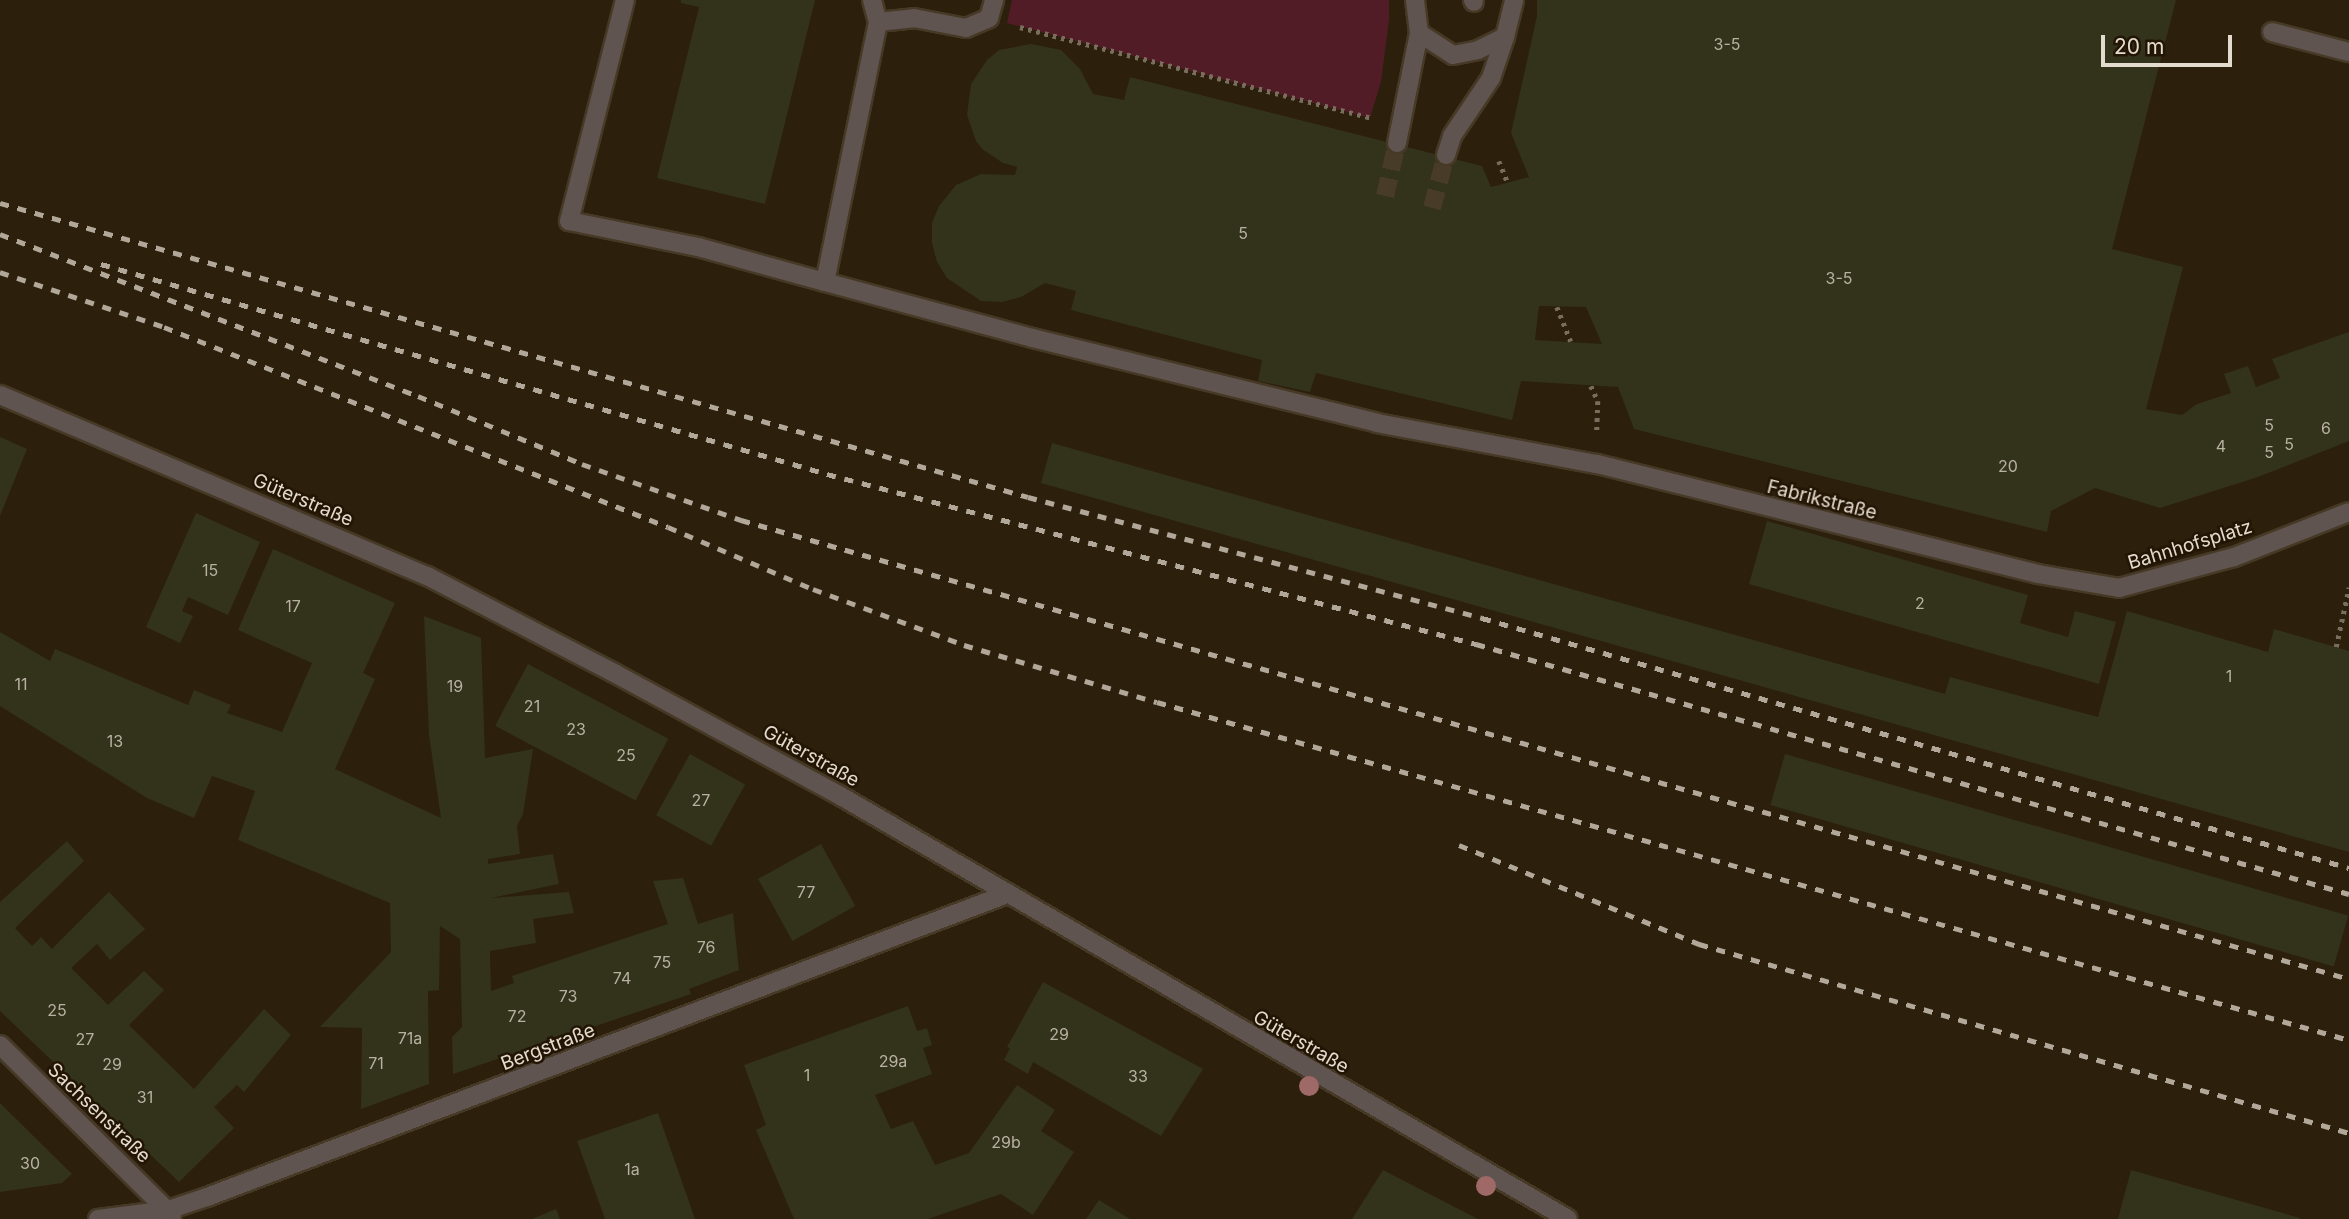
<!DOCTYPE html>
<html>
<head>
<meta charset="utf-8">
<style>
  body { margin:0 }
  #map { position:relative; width:2349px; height:1219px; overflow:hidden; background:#2c1f0b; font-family:Inter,sans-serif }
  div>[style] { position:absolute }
  .green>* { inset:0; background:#521c27 }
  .building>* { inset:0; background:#33321b; transform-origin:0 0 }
  .minor-tunnel>* { height:18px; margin-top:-9px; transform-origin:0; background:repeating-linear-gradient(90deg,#483b28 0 18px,transparent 0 27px) }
  .path>* { height:4.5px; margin-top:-2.25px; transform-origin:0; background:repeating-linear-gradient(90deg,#796e5d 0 3.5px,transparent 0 8.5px) }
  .roads { filter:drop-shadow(2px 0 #463926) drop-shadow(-2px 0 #463926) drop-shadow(0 2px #463926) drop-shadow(0 -2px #463926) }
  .minor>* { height:18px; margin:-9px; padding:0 9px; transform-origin:9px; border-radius:9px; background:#5f544f }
  .rail>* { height:5px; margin-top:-2.5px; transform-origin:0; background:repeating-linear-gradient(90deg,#b2a89a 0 9px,transparent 0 18px) }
  .trees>* { width:20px; height:20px; margin:-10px; border-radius:50%; background:#9f6967 }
  span { translate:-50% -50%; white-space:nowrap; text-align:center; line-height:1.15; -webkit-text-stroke:5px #221503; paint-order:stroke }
  .number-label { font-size:16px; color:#b8b1a2 }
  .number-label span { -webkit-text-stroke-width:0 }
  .street-label { font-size:19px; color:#e4dbcf }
  .scale { position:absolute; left:2101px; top:35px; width:131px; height:32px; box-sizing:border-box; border:4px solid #e4dbcf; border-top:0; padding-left:9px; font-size:21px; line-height:24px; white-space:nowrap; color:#e4dbcf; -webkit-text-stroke:5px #221503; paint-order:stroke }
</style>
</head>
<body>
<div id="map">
  <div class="green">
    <i style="clip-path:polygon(1012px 0,1389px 0,1389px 20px,1381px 82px,1370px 118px,1007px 23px)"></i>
  </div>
  <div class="building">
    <i style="clip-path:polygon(681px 0,815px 0,765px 204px,657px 178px,699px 7px,681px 3px)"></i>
    <i style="clip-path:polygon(evenodd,1537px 0,2176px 0,2112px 249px,2183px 267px,2146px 409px,2182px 415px,2197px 404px,2231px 393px,2224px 374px,2248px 366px,2256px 387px,2280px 378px,2272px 359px,2349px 332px,2349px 441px,2258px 477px,2160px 508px,2095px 488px,2051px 511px,2047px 532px,1634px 429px,1618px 387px,1521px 381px,1512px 420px,1316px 373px,1310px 392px,1258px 381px,1262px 360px,1071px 310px,1076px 291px,1045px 283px,1021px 297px,1002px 302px,981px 301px,947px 278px,937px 262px,932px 243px,932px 223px,939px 206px,956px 185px,981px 174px,1015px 175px,1017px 167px,1003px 163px,982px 149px,976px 141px,967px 115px,971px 84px,987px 60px,999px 50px,1031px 44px,1061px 50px,1080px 69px,1093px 94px,1124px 100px,1130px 77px,1482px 166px,1491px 187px,1529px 177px,1511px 133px,1537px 16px,1537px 0,1539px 306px,1586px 307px,1602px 344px,1535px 340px,1539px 306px)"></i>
    <i style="clip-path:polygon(0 437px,27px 449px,0 516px)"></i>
    <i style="clip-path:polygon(1052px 443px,1945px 694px,1950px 677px,2098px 717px,2127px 611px,2268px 652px,2274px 629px,2349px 651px,2349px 852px,1041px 483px)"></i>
    <i style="clip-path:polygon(196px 513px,260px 542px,228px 615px,188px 597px,182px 611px,193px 616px,180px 643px,146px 627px)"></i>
    <i style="clip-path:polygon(1767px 521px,2028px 595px,2020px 623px,2068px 637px,2075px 611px,2116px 622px,2099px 684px,1749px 584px)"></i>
    <i style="clip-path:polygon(273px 549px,395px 603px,363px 673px,375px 679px,335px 769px,441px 818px,429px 735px,424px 616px,481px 638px,485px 758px,533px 749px,523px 814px,517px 826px,520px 854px,488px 859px,488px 864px,553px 854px,559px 884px,491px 898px,569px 892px,574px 913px,533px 919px,536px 943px,490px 951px,491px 991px,514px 983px,512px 976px,668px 924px,653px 881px,683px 878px,698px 924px,733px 913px,739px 970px,689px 989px,691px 994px,453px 1074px,452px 1037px,462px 1027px,460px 939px,440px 926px,439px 990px,428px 991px,429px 1084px,361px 1109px,362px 1028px,320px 1027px,391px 952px,390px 903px,238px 840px,255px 791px,212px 776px,194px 818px,147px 798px,0 706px,0 632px,50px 661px,55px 649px,188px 705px,194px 690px,231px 705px,227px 713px,282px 732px,312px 663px,238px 630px)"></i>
    <i style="left:528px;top:664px;width:159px;height:70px;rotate:28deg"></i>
    <i style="left:690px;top:754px;width:63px;height:70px;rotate:29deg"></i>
    <i style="left:1785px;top:754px;width:586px;height:53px;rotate:16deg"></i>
    <i style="clip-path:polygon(67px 841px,84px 861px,15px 928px,32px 946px,41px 937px,52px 949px,109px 892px,145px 929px,110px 960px,97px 944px,71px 968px,108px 1005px,144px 971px,164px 990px,129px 1025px,194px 1089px,264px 1009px,291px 1035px,244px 1092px,237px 1085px,214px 1107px,234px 1128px,179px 1182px,0 1011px,0 902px)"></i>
    <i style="left:821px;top:844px;width:71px;height:72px;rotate:61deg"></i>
    <i style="clip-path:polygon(1043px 982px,1203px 1069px,1161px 1136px,1033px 1062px,1028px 1074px,1004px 1060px,1010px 1048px,1007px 1047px)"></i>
    <i style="clip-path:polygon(908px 1006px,917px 1031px,927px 1028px,932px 1045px,923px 1048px,932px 1074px,875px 1095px,891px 1129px,913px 1121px,935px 1165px,969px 1153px,1017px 1085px,1055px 1110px,1041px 1131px,1074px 1152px,1033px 1215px,1001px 1194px,928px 1219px,794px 1219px,756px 1130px,766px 1125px,744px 1065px)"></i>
    <i style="clip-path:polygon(0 1103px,72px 1174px,62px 1183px,0 1192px)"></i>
    <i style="clip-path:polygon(658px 1113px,695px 1219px,605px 1219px,577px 1141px)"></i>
    <i style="clip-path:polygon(1383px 1170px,1478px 1219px,1352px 1219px)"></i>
    <i style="clip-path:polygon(2131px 1170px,2300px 1218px,2300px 1219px,2118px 1219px)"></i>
    <i style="clip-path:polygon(1099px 1200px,1130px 1219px,1086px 1219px)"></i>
    <i style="clip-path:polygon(556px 1209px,560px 1219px,532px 1219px)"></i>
  </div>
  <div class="minor-tunnel">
    <i style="left:1385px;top:196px;width:54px;rotate:-77.2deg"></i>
    <i style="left:1432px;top:208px;width:55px;rotate:-75.2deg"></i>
  </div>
  <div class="path">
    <i style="left:1020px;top:27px;width:363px;rotate:14.5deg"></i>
    <i style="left:1499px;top:161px;width:22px;rotate:68deg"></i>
    <i style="left:1557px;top:307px;width:37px;rotate:68deg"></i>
    <i style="left:1591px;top:386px;width:17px;rotate:65deg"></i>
    <i style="left:1598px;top:401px;width:32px;rotate:92deg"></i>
    <i style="left:2336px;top:647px;width:61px;rotate:-77.8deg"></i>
  </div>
  <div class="roads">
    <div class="minor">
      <i style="left:625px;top:0;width:228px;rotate:104.2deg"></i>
      <i style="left:569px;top:221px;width:132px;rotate:11.4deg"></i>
      <i style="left:698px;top:247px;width:132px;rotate:15.4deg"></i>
      <i style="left:872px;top:0;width:23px;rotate:75deg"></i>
      <i style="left:878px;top:22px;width:265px;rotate:101.5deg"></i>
      <i style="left:825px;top:282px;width:214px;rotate:15.1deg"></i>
      <i style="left:1032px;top:338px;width:355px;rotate:13.8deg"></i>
      <i style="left:1377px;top:423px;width:224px;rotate:10.6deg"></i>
      <i style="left:1597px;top:464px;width:455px;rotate:14deg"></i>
      <i style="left:2038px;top:574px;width:82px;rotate:9.8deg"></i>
      <i style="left:2119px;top:588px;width:119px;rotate:-15.1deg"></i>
      <i style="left:2234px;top:557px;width:123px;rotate:-21.4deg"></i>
      <i style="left:1473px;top:0;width:2px;rotate:63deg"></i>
      <i style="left:878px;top:22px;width:36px;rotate:-6deg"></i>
      <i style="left:914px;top:18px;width:53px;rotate:10.9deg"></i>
      <i style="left:966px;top:28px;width:25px;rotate:-23deg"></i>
      <i style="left:989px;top:18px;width:19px;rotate:-74deg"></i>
      <i style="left:2272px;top:32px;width:80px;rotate:14.6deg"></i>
      <i style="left:1419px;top:33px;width:40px;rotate:32.9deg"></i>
      <i style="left:1453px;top:55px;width:25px;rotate:-11deg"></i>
      <i style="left:1478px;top:50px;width:30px;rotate:-26deg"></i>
      <i style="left:1397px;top:143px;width:112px;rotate:-78.7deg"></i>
      <i style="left:1419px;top:33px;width:33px;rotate:-97deg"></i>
      <i style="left:1446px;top:155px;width:20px;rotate:-72deg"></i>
      <i style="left:1452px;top:136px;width:70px;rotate:-56.1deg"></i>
      <i style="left:1491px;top:78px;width:43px;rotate:-71.1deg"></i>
      <i style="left:1505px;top:37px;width:38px;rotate:-76deg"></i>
      <i style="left:0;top:395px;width:464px;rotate:23deg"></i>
      <i style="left:427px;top:576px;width:211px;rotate:27.4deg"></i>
      <i style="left:614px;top:673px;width:256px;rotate:28.5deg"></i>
      <i style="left:839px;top:795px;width:843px;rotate:30.18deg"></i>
      <i style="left:0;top:1045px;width:242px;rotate:44.7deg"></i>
      <i style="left:98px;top:1219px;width:71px;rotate:-7.3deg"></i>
      <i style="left:168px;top:1210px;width:41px;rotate:-18.4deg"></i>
      <i style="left:207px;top:1197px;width:855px;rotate:-20.74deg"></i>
    </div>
  </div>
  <div class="rail">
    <i style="left:0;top:203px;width:1069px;rotate:15.96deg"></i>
    <i style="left:1028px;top:497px;width:470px;rotate:14.9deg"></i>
    <i style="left:1482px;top:618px;width:902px;rotate:16.08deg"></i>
    <i style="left:0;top:234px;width:448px;rotate:21.2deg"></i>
    <i style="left:418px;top:396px;width:178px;rotate:22.5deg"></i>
    <i style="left:582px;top:464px;width:169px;rotate:19.4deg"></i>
    <i style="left:741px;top:520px;width:1672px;rotate:15.93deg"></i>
    <i style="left:101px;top:264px;width:756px;rotate:16.13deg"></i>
    <i style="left:827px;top:474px;width:671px;rotate:14.68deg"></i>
    <i style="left:1476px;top:644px;width:908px;rotate:15.98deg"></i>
    <i style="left:0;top:272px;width:173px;rotate:18.5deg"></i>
    <i style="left:164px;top:327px;width:542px;rotate:21.64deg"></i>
    <i style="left:668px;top:527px;width:158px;rotate:23.2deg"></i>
    <i style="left:813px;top:589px;width:161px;rotate:20.3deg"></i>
    <i style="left:964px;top:645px;width:201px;rotate:16.5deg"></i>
    <i style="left:1157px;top:702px;width:1239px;rotate:15.83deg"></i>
    <i style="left:1459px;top:845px;width:260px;rotate:22.4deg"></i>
    <i style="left:1699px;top:944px;width:677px;rotate:16.21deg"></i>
  </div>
  <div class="trees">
    <i style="left:1309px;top:1086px"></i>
    <i style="left:1486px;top:1186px"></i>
  </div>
  <div class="number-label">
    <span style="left:1727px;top:44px">3-5</span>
    <span style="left:1243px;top:233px">5</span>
    <span style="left:1839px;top:278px">3-5</span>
    <span style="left:2269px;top:425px">5</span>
    <span style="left:2326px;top:428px">6</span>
    <span style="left:2289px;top:444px">5</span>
    <span style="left:2221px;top:446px">4</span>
    <span style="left:2269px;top:452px">5</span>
    <span style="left:2008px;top:466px">20</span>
    <span style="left:210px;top:570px">15</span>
    <span style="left:1920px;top:603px">2</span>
    <span style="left:293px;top:606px">17</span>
    <span style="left:2229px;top:676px">1</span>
    <span style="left:21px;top:684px">11</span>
    <span style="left:455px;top:686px">19</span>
    <span style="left:532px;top:706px">21</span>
    <span style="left:576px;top:729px">23</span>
    <span style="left:115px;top:741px">13</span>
    <span style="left:626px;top:755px">25</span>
    <span style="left:701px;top:800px">27</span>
    <span style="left:806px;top:892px">77</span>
    <span style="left:706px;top:947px">76</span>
    <span style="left:662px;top:962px">75</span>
    <span style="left:622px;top:978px">74</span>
    <span style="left:568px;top:996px">73</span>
    <span style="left:57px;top:1010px">25</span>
    <span style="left:517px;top:1016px">72</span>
    <span style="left:1059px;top:1034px">29</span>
    <span style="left:410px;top:1038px">71a</span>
    <span style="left:85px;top:1039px">27</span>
    <span style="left:893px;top:1061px">29a</span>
    <span style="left:376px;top:1063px">71</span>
    <span style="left:112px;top:1064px">29</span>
    <span style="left:807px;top:1075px">1</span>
    <span style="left:1138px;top:1076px">33</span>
    <span style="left:145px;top:1097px">31</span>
    <span style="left:1006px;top:1142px">29b</span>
    <span style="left:30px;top:1163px">30</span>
    <span style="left:632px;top:1169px">1a</span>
  </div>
  <div class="street-label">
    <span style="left:303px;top:500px;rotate:23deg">Güterstraße</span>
    <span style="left:1822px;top:500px;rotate:14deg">Fabrikstraße</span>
    <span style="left:2190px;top:545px;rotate:-17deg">Bahnhofsplatz</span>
    <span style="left:811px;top:756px;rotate:29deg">Güterstraße</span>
    <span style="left:1301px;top:1042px;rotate:30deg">Güterstraße</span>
    <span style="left:548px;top:1047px;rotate:-21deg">Bergstraße</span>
    <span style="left:99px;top:1113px;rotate:44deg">Sachsenstraße</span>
  </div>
  <div class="scale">20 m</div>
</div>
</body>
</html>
